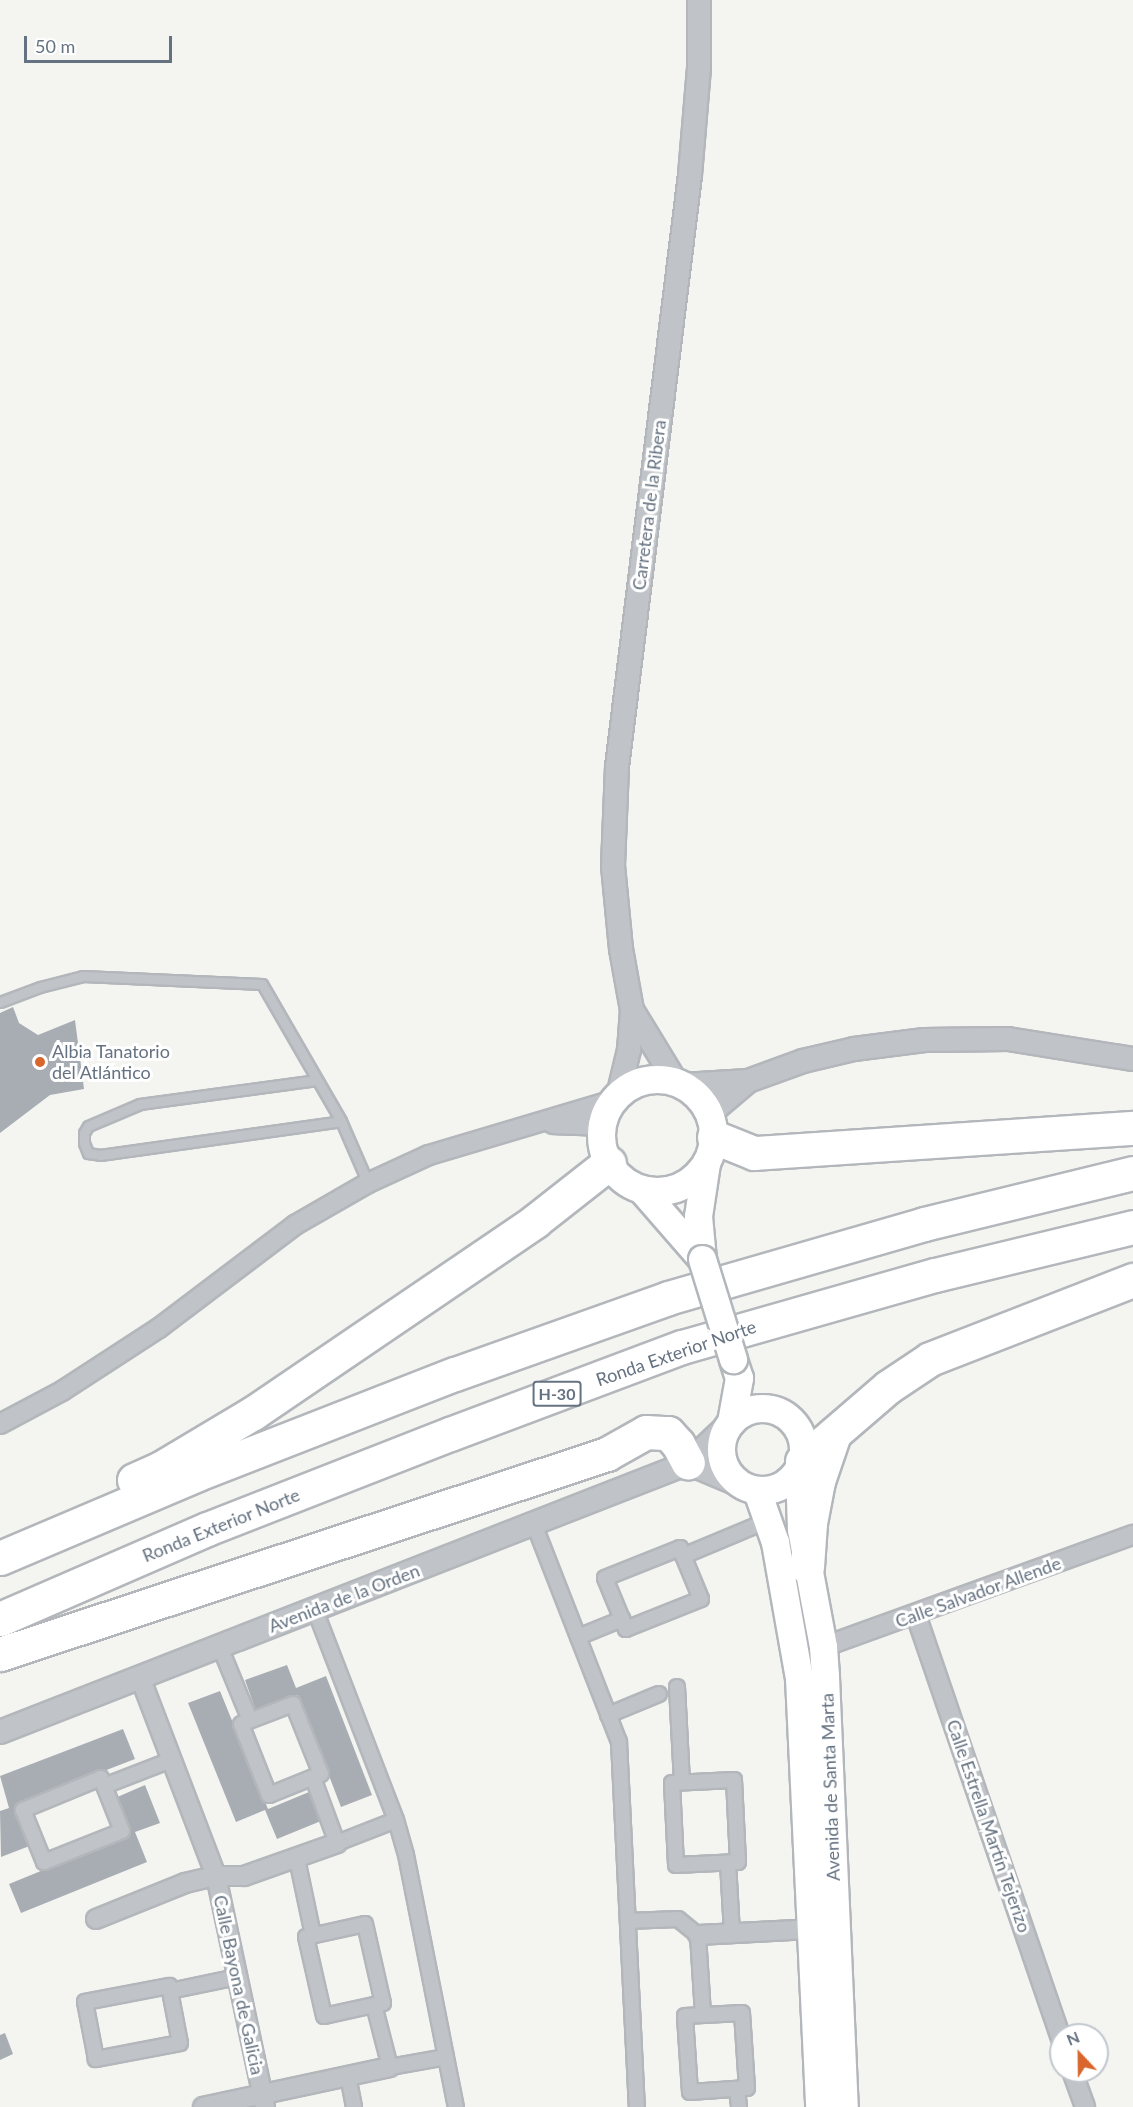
<!DOCTYPE html>
<html>
<head>
<meta charset="utf-8">
<style>
  body { margin:0 }
  #map { position:relative; width:1133px; height:2107px; overflow:hidden; background:#f4f5f1; font-family:Lato,sans-serif }
  div>[style] { position:absolute }
  .building>* { inset:0; background:#a7adb3 }
  .roads { filter:drop-shadow(2px 0 #b3b7bb) drop-shadow(-2px 0 #b3b7bb) drop-shadow(0 2px #b3b7bb) drop-shadow(0 -2px #b3b7bb) }
  .service>* { height:9px; margin:-4.5px; padding:0 4.5px; transform-origin:4.5px; border-radius:4.5px; background:#c0c3c7 }
  .pedestrian>* { height:14px; margin:-7px; padding:0 7px; transform-origin:7px; border-radius:7px; background:#c0c3c7 }
  .minor>* { height:18px; margin:-9px; padding:0 9px; transform-origin:9px; border-radius:9px; background:#c0c3c7 }
  .tertiary>* { height:22px; margin:-11px; padding:0 11px; transform-origin:11px; border-radius:11px; background:#c0c3c7 }
  .secondary>* { height:27px; margin:-13.5px; padding:0 13.5px; transform-origin:13.5px; border-radius:13.5px; background:#fff }
  .secondary>.ring { margin:-13.5px; padding:0; box-sizing:content-box; background:none; border:27px solid #fff; border-radius:50% }
  .motorway>* { height:33px; margin:-16.5px; padding:0 16.5px; transform-origin:16.5px; border-radius:16.5px; background:#fff }
  .bridges { filter:drop-shadow(2px 0 #b3b7bb) drop-shadow(-2px 0 #b3b7bb) drop-shadow(0 2px #b3b7bb) drop-shadow(0 -2px #b3b7bb) }
  .secondary-bridge>* { height:27px; margin:-13.5px; padding:0 13.5px; transform-origin:13.5px; border-radius:13.5px; background:#fff }
  .dots>* { width:16px; height:16px; translate:-50% -50%; box-sizing:border-box; border:3px solid #fff; border-radius:50% }
  span { translate:-50% -50%; white-space:nowrap; text-align:center; line-height:1.15; -webkit-text-stroke:6px #fff; paint-order:stroke }
  .shield-label span { padding:2px 4px; background:#fff; border:2px solid; border-radius:4px; -webkit-text-stroke-width:0 }
  .shield-label { font-size:16px; color:#657281; font-weight:700 }
  .street-label { font-size:18px; color:#657281 }
  .poi-label { font-size:18px; color:#657281 }
  .left { translate:0 -50%; text-align:left }
  .north { position:absolute; left:1049px; top:2023px; width:60px; height:60px; box-sizing:border-box; background:#fff; border:2px solid #c1c7cd; border-radius:50%; rotate:338deg; font-size:16px; font-weight:700; line-height:24px; text-align:center; color:#657281 }
  .north::after { content:''; display:block; margin:auto; width:21px; height:27px; background:#d9672d; clip-path:polygon(50% 0,100% 100%,50% 72%,0 100%) }
  .scale { position:absolute; left:24px; top:36px; width:148px; height:27px; box-sizing:border-box; border:3px solid #657281; border-top:0; padding-left:8px; font-size:18px; line-height:21px; white-space:nowrap; color:#657281; -webkit-text-stroke:4px #fff; paint-order:stroke }
</style>
</head>
<body>
<div id="map">
  <div class="building">
    <i style="clip-path:polygon(13px 1007px,19px 1023px,38px 1035px,75px 1020px,84px 1089px,50px 1095px,0 1133px,0 1013px)"></i>
    <i style="clip-path:polygon(287px 1665px,296px 1688px,326px 1676px,372px 1795px,341px 1807px,298px 1695px,256px 1711px,245px 1680px)"></i>
    <i style="clip-path:polygon(220px 1691px,268px 1809px,309px 1792px,321px 1821px,277px 1839px,265px 1810px,236px 1822px,188px 1703px)"></i>
    <i style="clip-path:polygon(123px 1729px,135px 1759px,16px 1805px,32px 1845px,1px 1857px,0 1811px,9px 1808px,0 1776px)"></i>
    <i style="clip-path:polygon(145px 1785px,160px 1823px,135px 1832px,147px 1862px,21px 1913px,9px 1884px,129px 1835px,115px 1798px)"></i>
    <i style="clip-path:polygon(5px 2033px,13px 2054px,0 2060px,0 2035px)"></i>
  </div>
  <div class="roads">
    <div class="service">
      <i style="left:0;top:1002px;width:43px;rotate:-20.6deg"></i>
      <i style="left:40px;top:987px;width:44px;rotate:-14.3deg"></i>
      <i style="left:83px;top:976px;width:179px;rotate:2.6deg"></i>
      <i style="left:262px;top:984px;width:158px;rotate:60deg"></i>
      <i style="left:341px;top:1121px;width:68px;rotate:66.5deg"></i>
      <i style="left:317px;top:1080px;width:179px;rotate:172.3deg"></i>
      <i style="left:140px;top:1104px;width:56px;rotate:157.1deg"></i>
      <i style="left:88px;top:1126px;width:8px;rotate:120deg"></i>
      <i style="left:84px;top:1133px;width:10px;rotate:90deg"></i>
      <i style="left:84px;top:1143px;width:11px;rotate:68deg"></i>
      <i style="left:88px;top:1153px;width:12px;rotate:9deg"></i>
      <i style="left:100px;top:1155px;width:243px;rotate:-8deg"></i>
    </div>
    <div class="pedestrian">
      <i style="left:534px;top:1524px;width:234px;rotate:68.7deg"></i>
      <i style="left:619px;top:1742px;width:365px;rotate:87.2deg"></i>
      <i style="left:680px;top:1548px;width:55px;rotate:67.6deg"></i>
      <i style="left:701px;top:1599px;width:81px;rotate:158.2deg"></i>
      <i style="left:626px;top:1629px;width:55px;rotate:-112.4deg"></i>
      <i style="left:605px;top:1578px;width:81px;rotate:-21.8deg"></i>
      <i style="left:683px;top:1556px;width:93px;rotate:-22.7deg"></i>
      <i style="left:315px;top:1610px;width:225px;rotate:68.9deg"></i>
      <i style="left:396px;top:1820px;width:36px;rotate:74deg"></i>
      <i style="left:406px;top:1855px;width:257px;rotate:78.8deg"></i>
      <i style="left:578px;top:1637px;width:48px;rotate:-22.2deg"></i>
      <i style="left:220px;top:1647px;width:79px;rotate:67.7deg"></i>
      <i style="left:677px;top:1687px;width:95px;rotate:87deg"></i>
      <i style="left:293px;top:1704px;width:75px;rotate:68.2deg"></i>
      <i style="left:321px;top:1774px;width:56px;rotate:158deg"></i>
      <i style="left:269px;top:1795px;width:76px;rotate:-111.5deg"></i>
      <i style="left:241px;top:1724px;width:56px;rotate:-21deg"></i>
      <i style="left:608px;top:1715px;width:55px;rotate:-22.4deg"></i>
      <i style="left:101px;top:1778px;width:57px;rotate:68.4deg"></i>
      <i style="left:122px;top:1831px;width:84px;rotate:158.3deg"></i>
      <i style="left:44px;top:1862px;width:56px;rotate:-112deg"></i>
      <i style="left:23px;top:1810px;width:84px;rotate:-22.3deg"></i>
      <i style="left:313px;top:1778px;width:69px;rotate:69.7deg"></i>
      <i style="left:337px;top:1843px;width:63px;rotate:-21.3deg"></i>
      <i style="left:734px;top:1780px;width:82px;rotate:87.2deg"></i>
      <i style="left:738px;top:1862px;width:62px;rotate:177.2deg"></i>
      <i style="left:676px;top:1865px;width:82px;rotate:-92.8deg"></i>
      <i style="left:672px;top:1783px;width:62px;rotate:-2.8deg"></i>
      <i style="left:104px;top:1786px;width:72px;rotate:-21.2deg"></i>
      <i style="left:297px;top:1859px;width:78px;rotate:78.1deg"></i>
      <i style="left:728px;top:1863px;width:70px;rotate:86.7deg"></i>
      <i style="left:628px;top:1921px;width:50px;rotate:-2.3deg"></i>
      <i style="left:678px;top:1919px;width:26px;rotate:39deg"></i>
      <i style="left:698px;top:1935px;width:80px;rotate:86.4deg"></i>
      <i style="left:365px;top:1924px;width:81px;rotate:77.2deg"></i>
      <i style="left:383px;top:2003px;width:60px;rotate:167.6deg"></i>
      <i style="left:324px;top:2016px;width:81px;rotate:-102.8deg"></i>
      <i style="left:306px;top:1937px;width:60px;rotate:-12.4deg"></i>
      <i style="left:169px;top:1986px;width:58px;rotate:79.1deg"></i>
      <i style="left:180px;top:2043px;width:86px;rotate:169.2deg"></i>
      <i style="left:96px;top:2059px;width:58px;rotate:-100.9deg"></i>
      <i style="left:85px;top:2002px;width:86px;rotate:-10.8deg"></i>
      <i style="left:170px;top:1991px;width:68px;rotate:-11.8deg"></i>
      <i style="left:374px;top:2005px;width:64px;rotate:75.5deg"></i>
      <i style="left:390px;top:2067px;width:57px;rotate:-10.1deg"></i>
      <i style="left:742px;top:2013px;width:75px;rotate:86.2deg"></i>
      <i style="left:747px;top:2088px;width:57px;rotate:176deg"></i>
      <i style="left:690px;top:2092px;width:76px;rotate:-93.8deg"></i>
      <i style="left:685px;top:2016px;width:57px;rotate:-3deg"></i>
      <i style="left:348px;top:2076px;width:32px;rotate:79deg"></i>
      <i style="left:737px;top:2090px;width:17px;rotate:83deg"></i>
    </div>
    <div class="minor">
      <i style="left:553px;top:1124px;width:49px;rotate:2.3deg"></i>
      <i style="left:0;top:1424px;width:70px;rotate:-28deg"></i>
      <i style="left:62px;top:1391px;width:116px;rotate:-33deg"></i>
      <i style="left:159px;top:1328px;width:171px;rotate:-37.1deg"></i>
      <i style="left:295px;top:1225px;width:84px;rotate:-29.9deg"></i>
      <i style="left:368px;top:1183px;width:67px;rotate:-24.7deg"></i>
      <i style="left:429px;top:1155px;width:193px;rotate:-16.6deg"></i>
      <i style="left:916px;top:1615px;width:447px;rotate:71.1deg"></i>
      <i style="left:823px;top:1647px;width:330px;rotate:-19.9deg"></i>
      <i style="left:140px;top:1677px;width:213px;rotate:69.1deg"></i>
      <i style="left:216px;top:1876px;width:236px;rotate:78deg"></i>
      <i style="left:96px;top:1919px;width:96px;rotate:-22deg"></i>
      <i style="left:185px;top:1883px;width:32px;rotate:-13deg"></i>
      <i style="left:216px;top:1876px;width:28px"></i>
      <i style="left:244px;top:1876px;width:99px;rotate:-19.5deg"></i>
      <i style="left:698px;top:1935px;width:113px;rotate:-3deg"></i>
      <i style="left:1072px;top:2071px;width:38px;rotate:70deg"></i>
      <i style="left:203px;top:2107px;width:191px;rotate:-12.1deg"></i>
    </div>
    <div class="tertiary">
      <i style="left:632px;top:1010px;width:84px;rotate:58.6deg"></i>
      <i style="left:682px;top:1085px;width:66px;rotate:-3.5deg"></i>
      <i style="left:748px;top:1081px;width:59px;rotate:-20deg"></i>
      <i style="left:803px;top:1061px;width:52px;rotate:-13.2deg"></i>
      <i style="left:854px;top:1049px;width:71px;rotate:-7.3deg"></i>
      <i style="left:924px;top:1040px;width:84px;rotate:-0.7deg"></i>
      <i style="left:1008px;top:1039px;width:127px;rotate:9.1deg"></i>
      <i style="left:618px;top:1096px;width:47px;rotate:-76.6deg"></i>
      <i style="left:629px;top:1050px;width:40px;rotate:-85.7deg"></i>
      <i style="left:632px;top:1010px;width:62px;rotate:-100.2deg"></i>
      <i style="left:621px;top:949px;width:83px;rotate:-95.5deg"></i>
      <i style="left:613px;top:866px;width:99px;rotate:-87.7deg"></i>
      <i style="left:617px;top:767px;width:596px;rotate:-82.97deg"></i>
      <i style="left:690px;top:175px;width:107px;rotate:-85.2deg"></i>
      <i style="left:699px;top:68px;width:68px;rotate:-90deg"></i>
      <i style="left:709px;top:1114px;width:51px;rotate:-40.2deg"></i>
      <i style="left:688px;top:1463px;width:56px;rotate:22.9deg"></i>
      <i style="left:0;top:1732px;width:739px;rotate:-21.35deg"></i>
      <i style="left:688px;top:1463px;width:52px;rotate:-43.5deg"></i>
    </div>
    <div class="secondary">
      <i class="ring" style="left:601px;top:1079px;width:85px;height:85px"></i>
      <i style="left:641px;top:1189px;width:93px;rotate:48.9deg"></i>
      <i style="left:702px;top:1259px;width:43px;rotate:-95.3deg"></i>
      <i style="left:698px;top:1216px;width:54px;rotate:-81.4deg"></i>
      <i class="ring" style="left:721px;top:1408px;width:55px;height:55px"></i>
      <i style="left:731px;top:1422px;width:45px;rotate:-79.7deg"></i>
      <i style="left:739px;top:1378px;width:20px;rotate:-108deg"></i>
      <i style="left:799px;top:1469px;width:60px;rotate:88.1deg"></i>
      <i style="left:801px;top:1529px;width:120px;rotate:79.4deg"></i>
      <i style="left:823px;top:1647px;width:30px;rotate:86deg"></i>
      <i style="left:825px;top:1677px;width:430px;rotate:87.5deg"></i>
      <i style="left:757px;top:1491px;width:54px;rotate:70.6deg"></i>
      <i style="left:775px;top:1542px;width:138px;rotate:80deg"></i>
      <i style="left:799px;top:1678px;width:429px;rotate:87.3deg"></i>
    </div>
    <div class="motorway">
      <i style="left:714px;top:1137px;width:43px;rotate:21.8deg"></i>
      <i style="left:754px;top:1153px;width:380px;rotate:-3.8deg"></i>
      <i style="left:802px;top:1461px;width:113px;rotate:-40.7deg"></i>
      <i style="left:888px;top:1387px;width:50px;rotate:-33.7deg"></i>
      <i style="left:930px;top:1359px;width:218px;rotate:-21.3deg"></i>
      <i style="left:134px;top:1480px;width:30px;rotate:-24deg"></i>
      <i style="left:161px;top:1468px;width:107px;rotate:-30.9deg"></i>
      <i style="left:253px;top:1413px;width:341px;rotate:-34.2deg"></i>
      <i style="left:535px;top:1221px;width:94px;rotate:-38.1deg"></i>
      <i style="left:0;top:1558px;width:215px;rotate:-23deg"></i>
      <i style="left:198px;top:1474px;width:276px;rotate:-21.3deg"></i>
      <i style="left:455px;top:1374px;width:226px;rotate:-19.6deg"></i>
      <i style="left:668px;top:1298px;width:266px;rotate:-16.1deg"></i>
      <i style="left:924px;top:1224px;width:215px;rotate:-13.7deg"></i>
      <i style="left:807px;top:1567px;width:44px;rotate:-86.1deg"></i>
      <i style="left:810px;top:1523px;width:43px;rotate:-79.2deg"></i>
      <i style="left:818px;top:1481px;width:50px;rotate:-71.2deg"></i>
      <i style="left:0;top:1619px;width:226px;rotate:-23.5deg"></i>
      <i style="left:207px;top:1529px;width:261px;rotate:-21.4deg"></i>
      <i style="left:450px;top:1434px;width:248px;rotate:-20.6deg"></i>
      <i style="left:682px;top:1347px;width:263px;rotate:-15.9deg"></i>
      <i style="left:935px;top:1275px;width:204px;rotate:-13.6deg"></i>
      <i style="left:0;top:1654px;width:639px;rotate:-18.24deg"></i>
      <i style="left:607px;top:1454px;width:45px;rotate:-29.4deg"></i>
      <i style="left:646px;top:1432px;width:22px;rotate:3deg"></i>
      <i style="left:668px;top:1433px;width:15px;rotate:48deg"></i>
      <i style="left:678px;top:1444px;width:21px;rotate:62deg"></i>
    </div>
  </div>
  <div class="bridges">
    <div class="secondary-bridge">
      <i style="left:702px;top:1259px;width:105px;rotate:72.8deg"></i>
    </div>
  </div>
  <div class="dots">
    <i style="left:40px;top:1062px;background:#d9672d"></i>
  </div>
  <div class="shield-label">
    <span style="left:557px;top:1394px">H-30</span>
  </div>
  <div class="street-label">
    <span style="left:649px;top:505px;rotate:-83deg">Carretera de la Ribera</span>
    <span style="left:676px;top:1353px;rotate:-19deg">Ronda Exterior Norte</span>
    <span style="left:221px;top:1525px;rotate:-22deg">Ronda Exterior Norte</span>
    <span style="left:978px;top:1592px;rotate:-20deg">Calle Salvador Allende</span>
    <span style="left:344px;top:1598px;rotate:-21deg">Avenida de la Orden</span>
    <span style="left:830px;top:1787px;rotate:-92deg">Avenida de Santa Marta</span>
    <span style="left:989px;top:1826px;rotate:71deg">Calle Estrella Martín Tejerizo</span>
    <span style="left:239px;top:1985px;rotate:78deg">Calle Bayona de Galicia</span>
  </div>
  <div class="poi-label">
    <span class="left" style="left:52px;top:1062px">Albia Tanatorio<br>del Atlántico</span>
  </div>
  <div class="north">N</div>
  <div class="scale">50 m</div>
</div>
</body>
</html>
